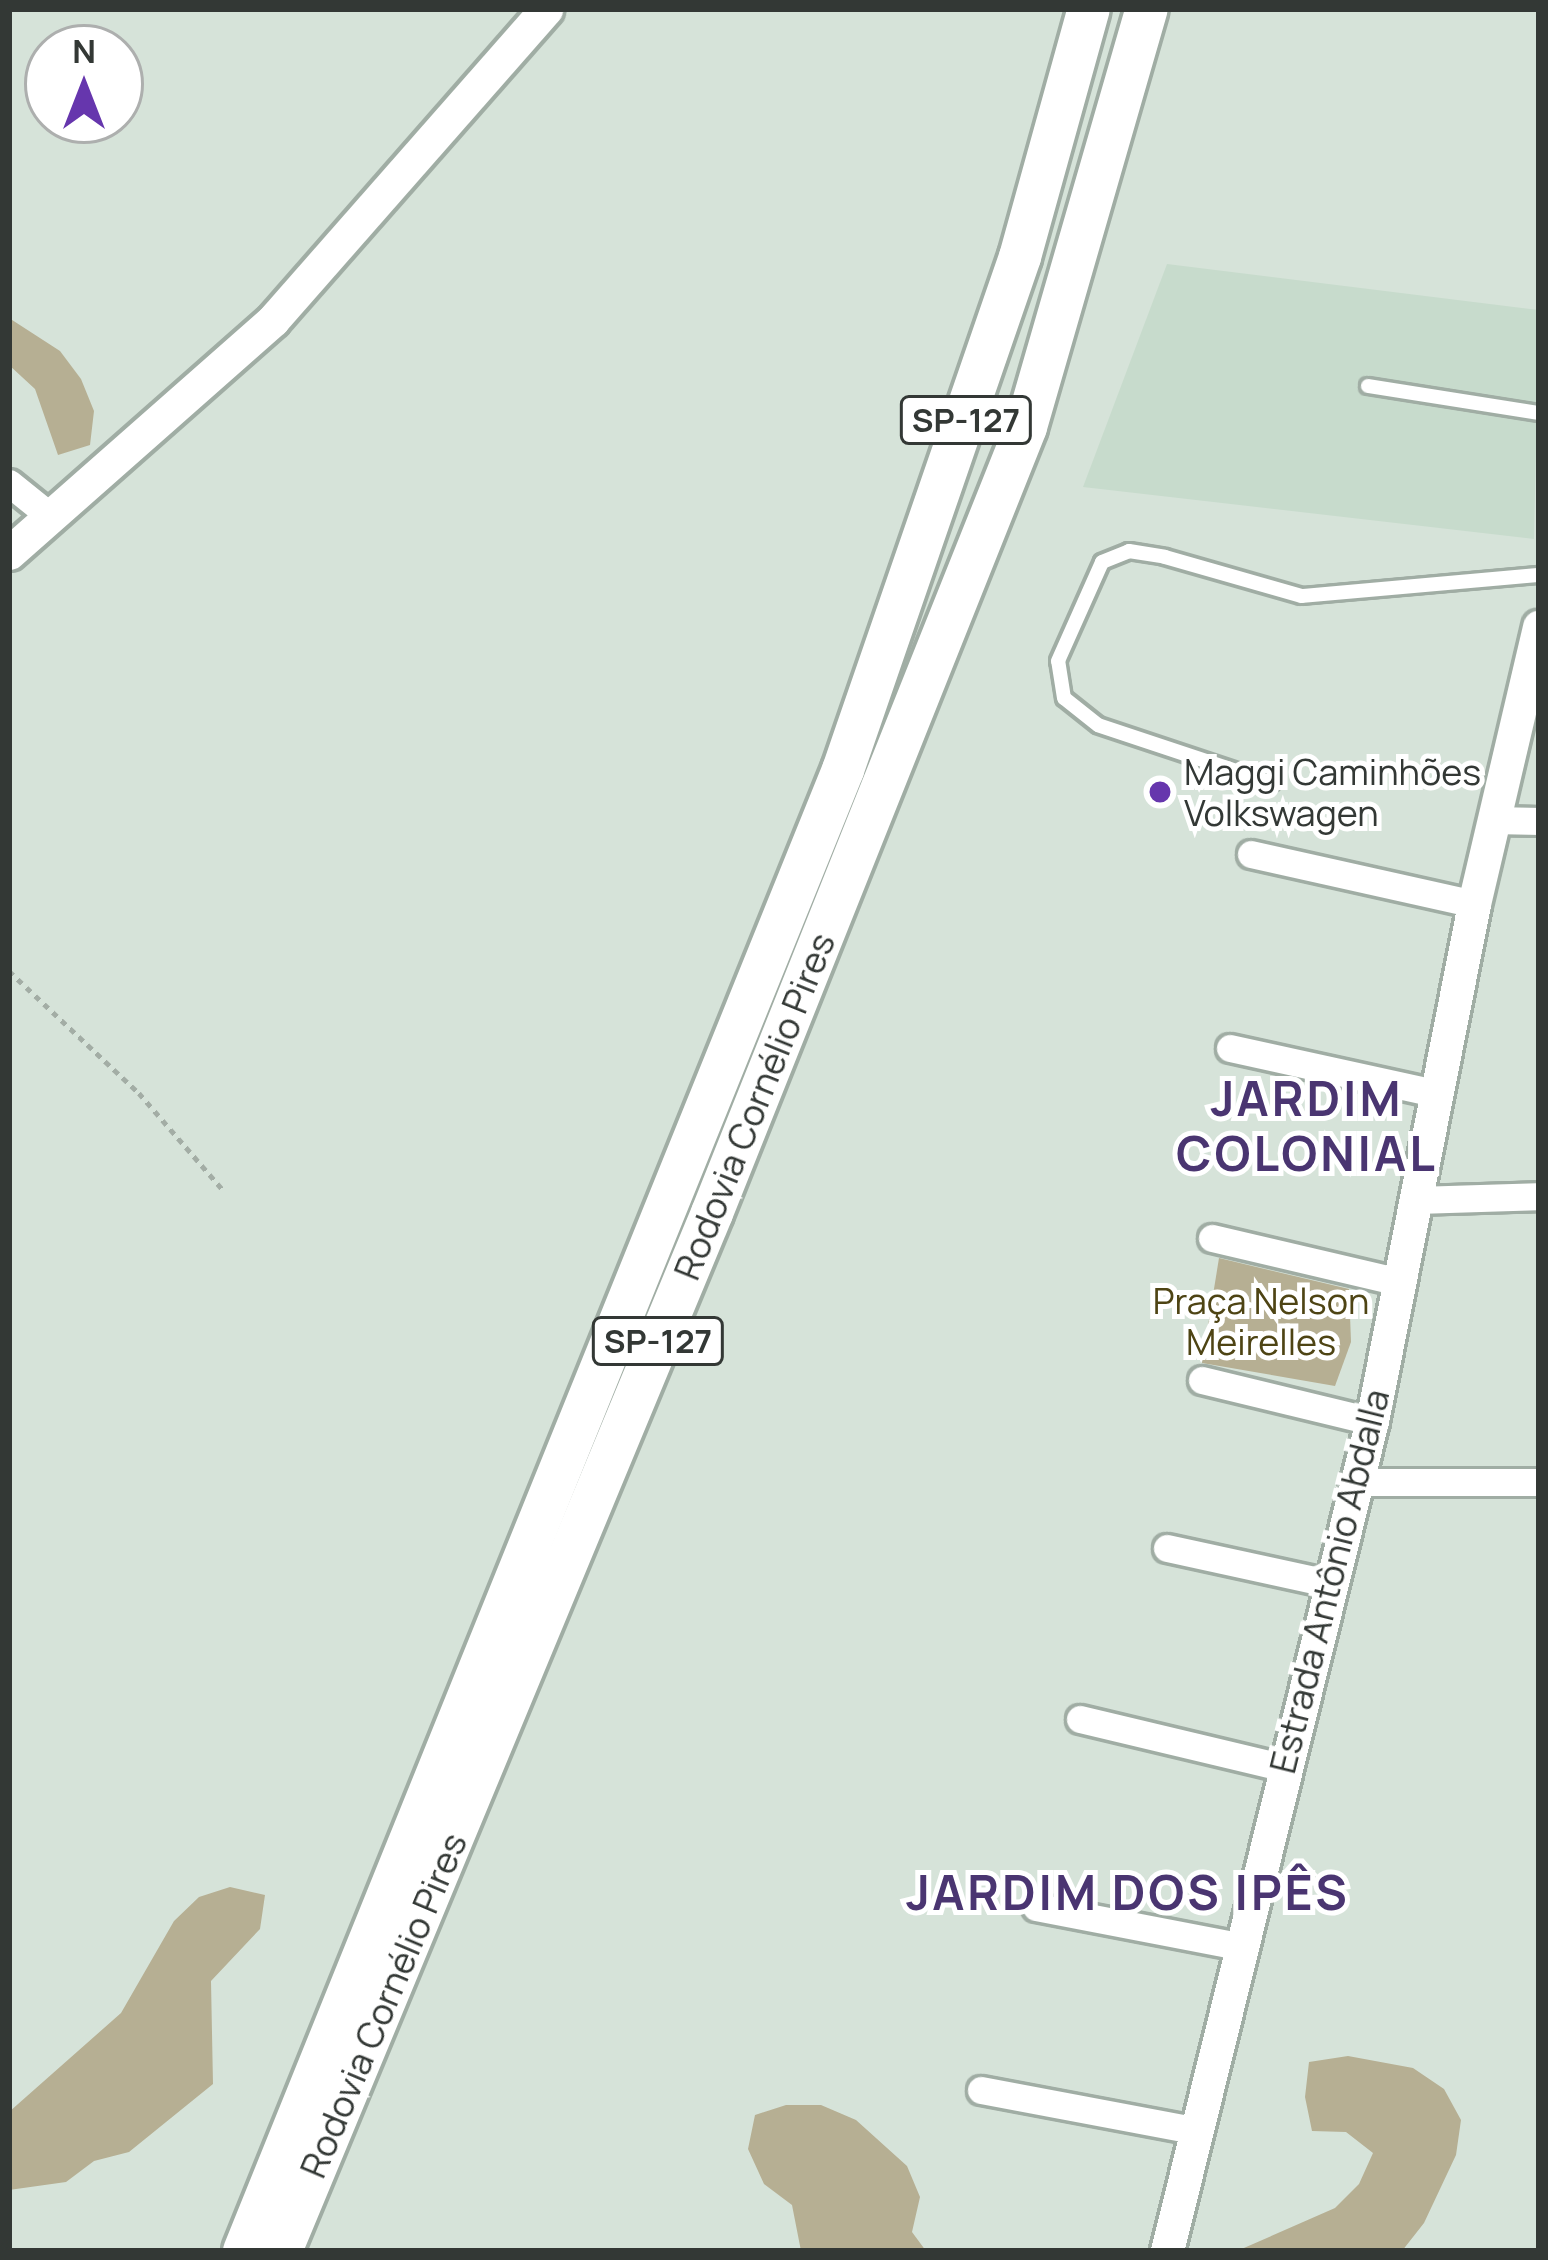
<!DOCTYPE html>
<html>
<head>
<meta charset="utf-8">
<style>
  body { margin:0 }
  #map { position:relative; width:1548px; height:2260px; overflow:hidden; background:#d6e3d9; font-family:Manrope,sans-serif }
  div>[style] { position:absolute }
  .built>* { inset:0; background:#c7dbcc }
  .green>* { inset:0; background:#b6af93 }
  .path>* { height:4.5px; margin-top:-2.25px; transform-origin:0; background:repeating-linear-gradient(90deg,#a3ada5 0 6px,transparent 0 12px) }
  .roads { filter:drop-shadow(3px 0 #a0ada4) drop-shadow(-3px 0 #a0ada4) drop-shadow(0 3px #a0ada4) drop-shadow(0 -3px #a0ada4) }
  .service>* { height:14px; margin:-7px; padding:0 7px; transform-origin:7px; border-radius:7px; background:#fff }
  .minor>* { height:27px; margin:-13.5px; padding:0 13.5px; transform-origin:13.5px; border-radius:13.5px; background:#fff }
  .tertiary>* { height:33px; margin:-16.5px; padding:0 16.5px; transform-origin:16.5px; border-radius:16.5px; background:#fff }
  .primary>* { height:42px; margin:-21px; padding:0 21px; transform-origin:21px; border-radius:21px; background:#fff }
  .dots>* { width:33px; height:33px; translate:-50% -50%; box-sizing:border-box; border:6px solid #fff; border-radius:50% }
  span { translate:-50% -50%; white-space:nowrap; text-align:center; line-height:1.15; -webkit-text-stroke:10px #fff; paint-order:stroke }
  .shield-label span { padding:3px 9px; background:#fff; border:3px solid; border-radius:9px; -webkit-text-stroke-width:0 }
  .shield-label { font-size:33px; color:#333835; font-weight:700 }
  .poi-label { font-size:36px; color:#333835 }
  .left { translate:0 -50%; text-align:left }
  .street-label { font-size:36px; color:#333835 }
  .park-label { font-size:36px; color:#4e4414 }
  .district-label { font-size:48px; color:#4a3571; font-weight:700; letter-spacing:3px }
  .frame { position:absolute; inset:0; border:12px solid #333835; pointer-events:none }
  .north { position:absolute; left:24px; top:24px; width:120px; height:120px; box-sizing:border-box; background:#fff; border:3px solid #adafae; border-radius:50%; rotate:0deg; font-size:33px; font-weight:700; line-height:48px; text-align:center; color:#333835 }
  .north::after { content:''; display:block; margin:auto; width:42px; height:54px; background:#6636ad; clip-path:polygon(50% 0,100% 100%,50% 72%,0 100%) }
</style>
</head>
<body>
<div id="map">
  <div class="built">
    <i style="clip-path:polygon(1167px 264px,1539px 310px,1534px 539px,1083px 487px)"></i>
  </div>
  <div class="green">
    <i style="clip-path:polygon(9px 318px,60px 351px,81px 379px,94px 411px,90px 445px,58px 455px,35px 389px,9px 365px)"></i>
    <i style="clip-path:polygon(1219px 1258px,1349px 1289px,1351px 1342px,1335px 1386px,1202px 1363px)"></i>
    <i style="clip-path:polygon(230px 1887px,265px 1895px,260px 1929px,211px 1981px,213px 2084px,129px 2152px,94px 2161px,66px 2182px,9px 2190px,9px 2112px,121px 2013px,174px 1921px,199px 1897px)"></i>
    <i style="clip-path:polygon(1348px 2056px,1413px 2068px,1444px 2089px,1461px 2120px,1456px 2155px,1424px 2223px,1402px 2251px,1237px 2251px,1335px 2208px,1359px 2184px,1373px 2153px,1346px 2132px,1312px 2131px,1305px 2097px,1309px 2062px)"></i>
    <i style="clip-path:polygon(786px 2105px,821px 2105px,856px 2120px,907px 2166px,920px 2197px,912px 2232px,926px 2251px,801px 2251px,792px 2205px,764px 2184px,748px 2149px,755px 2115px)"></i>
  </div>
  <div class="path">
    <i style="left:9px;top:971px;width:178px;rotate:43.2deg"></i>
    <i style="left:139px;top:1093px;width:130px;rotate:49.1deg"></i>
  </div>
  <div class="roads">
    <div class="service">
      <i style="left:1368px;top:386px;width:173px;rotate:9deg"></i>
      <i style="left:1272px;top:783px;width:183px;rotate:-161.6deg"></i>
      <i style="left:1098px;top:725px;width:43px;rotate:-141.5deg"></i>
      <i style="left:1064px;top:698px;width:37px;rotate:-99deg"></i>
      <i style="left:1058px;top:661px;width:108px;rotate:-66deg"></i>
      <i style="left:1102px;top:562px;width:29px;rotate:-22deg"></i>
      <i style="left:1129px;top:551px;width:36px;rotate:9deg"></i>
      <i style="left:1165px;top:557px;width:142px;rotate:15.9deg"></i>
      <i style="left:1302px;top:596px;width:238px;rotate:-5.1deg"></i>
    </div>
    <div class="minor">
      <i style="left:9px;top:483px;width:53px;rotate:38.8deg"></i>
      <i style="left:1494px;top:820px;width:45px;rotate:1.3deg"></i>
      <i style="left:1251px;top:854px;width:229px;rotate:12.6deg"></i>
      <i style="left:1230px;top:1048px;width:210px;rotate:12.4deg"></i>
      <i style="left:1414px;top:1200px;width:125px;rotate:-1.8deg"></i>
      <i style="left:1212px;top:1238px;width:188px;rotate:13.2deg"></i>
      <i style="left:1202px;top:1380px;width:175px;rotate:13.6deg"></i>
      <i style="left:1354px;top:1482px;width:185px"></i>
      <i style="left:1167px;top:1548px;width:164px;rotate:12.3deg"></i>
      <i style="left:1080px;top:1719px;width:211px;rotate:13.4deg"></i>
      <i style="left:1036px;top:1907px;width:207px;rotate:10.9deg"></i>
      <i style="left:981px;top:2090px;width:220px;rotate:10.7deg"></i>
    </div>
    <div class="tertiary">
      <i style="left:9px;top:553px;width:352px;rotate:-41.4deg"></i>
      <i style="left:273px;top:320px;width:414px;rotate:-48.7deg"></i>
      <i style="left:1167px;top:2251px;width:855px;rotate:-76.13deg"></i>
      <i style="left:1372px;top:1421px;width:527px;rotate:-78.84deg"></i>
      <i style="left:1474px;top:904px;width:285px;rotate:-76.8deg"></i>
    </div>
    <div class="primary">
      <i style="left:244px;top:2251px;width:1598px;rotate:-67.98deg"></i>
      <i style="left:843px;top:770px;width:543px;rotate:-70.96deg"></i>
      <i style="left:1020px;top:257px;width:257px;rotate:-74.5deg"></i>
      <i style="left:281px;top:2251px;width:1124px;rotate:-67.45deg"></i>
      <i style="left:712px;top:1213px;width:846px;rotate:-68.22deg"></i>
      <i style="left:1026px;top:427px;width:435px;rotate:-73.9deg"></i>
    </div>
  </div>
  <div class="dots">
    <i style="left:1160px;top:792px;background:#6636ad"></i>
  </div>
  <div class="shield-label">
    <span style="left:966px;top:420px">SP-127</span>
    <span style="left:658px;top:1341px">SP-127</span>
  </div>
  <div class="poi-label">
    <span class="left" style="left:1184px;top:792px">Maggi Caminhões<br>Volkswagen</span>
  </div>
  <div class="street-label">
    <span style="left:754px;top:1106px;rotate:-68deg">Rodovia Cornélio Pires</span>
    <span style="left:1329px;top:1581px;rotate:-76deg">Estrada Antônio Abdalla</span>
    <span style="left:383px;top:2005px;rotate:-67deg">Rodovia Cornélio Pires</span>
  </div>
  <div class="park-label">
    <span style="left:1261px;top:1321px">Praça Nelson<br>Meirelles</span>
  </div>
  <div class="district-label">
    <span style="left:1307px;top:1125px">JARDIM<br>COLONIAL</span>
    <span style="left:1128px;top:1892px">JARDIM DOS IPÊS</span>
  </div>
  <div class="frame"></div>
  <div class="north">N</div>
</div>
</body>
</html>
